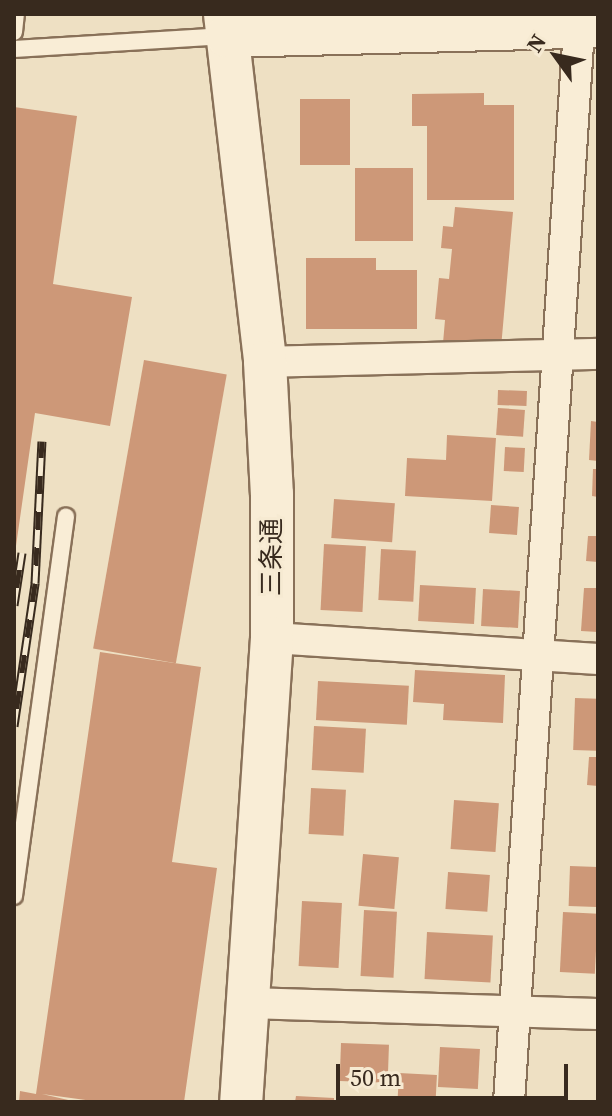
<!DOCTYPE html>
<html>
<head>
<meta charset="utf-8">
<style>
  body { margin:0 }
  #map { position:relative; width:612px; height:1116px; overflow:hidden; background:#eee0c3; font-family:"Source Serif 4","Noto Sans JP",serif }
  div>[style] { position:absolute }
  .building>* { inset:0; background:#cd9878; transform-origin:0 0 }
  .roads { filter:drop-shadow(2px 0 #897159) drop-shadow(-2px 0 #897159) drop-shadow(0 2px #897159) drop-shadow(0 -2px #897159) }
  .lane>* { height:16px; margin:-8px; padding:0 8px; transform-origin:8px; border-radius:8px; background:#f9edd6 }
  .street>* { height:30px; margin:-15px; padding:0 15px; transform-origin:15px; border-radius:15px; background:#f9edd6 }
  .secondary>* { height:42px; margin:-21px; padding:0 21px; transform-origin:21px; border-radius:21px; background:#f9edd6 }
  .rail>* { height:9px; margin-top:-4.5px; transform-origin:0; background:repeating-linear-gradient(90deg,#f6ead2 0 18px,#382a1e 0 36px); box-sizing:border-box; border-block:2px solid #382a1e }
  span { translate:-50% -50%; white-space:nowrap; text-align:center; line-height:1.15; -webkit-text-stroke:6px #f6ead2; paint-order:stroke }
  .street-label { font-size:26px; color:#382a1e }
  .frame { position:absolute; inset:0; border:16px solid #382a1e; pointer-events:none }
  .north { position:absolute; left:516px; top:16px; width:80px; height:80px; -webkit-text-stroke:6px #f6ead2; paint-order:stroke; rotate:303deg; font-size:22px; font-weight:700; line-height:32px; text-align:center; color:#382a1e }
  .north::after { content:''; display:block; margin:auto; width:28px; height:36px; background:#382a1e; clip-path:polygon(50% 0,100% 100%,50% 72%,0 100%) }
  .scale { position:absolute; left:336px; top:1064px; width:232px; height:36px; box-sizing:border-box; border:4px solid #382a1e; border-top:0; padding-left:10px; font-size:24px; line-height:28px; white-space:nowrap; color:#382a1e; -webkit-text-stroke:6px #f6ead2; paint-order:stroke }
</style>
</head>
<body>
<div id="map">
  <div class="building">
    <i style="clip-path:polygon(484px 93px,484px 105px,514px 105px,514px 200px,427px 200px,427px 126px,412px 126px,412px 94px)"></i>
    <i style="left:300px;top:99px;width:50px;height:66px"></i>
    <i style="clip-path:polygon(14px 107px,77px 116px,53px 284px,132px 297px,110px 426px,35px 413px,16px 546px)"></i>
    <i style="left:355px;top:168px;width:58px;height:73px"></i>
    <i style="clip-path:polygon(455px 207px,513px 212px,501px 348px,443px 343px,445px 320px,435px 319px,439px 278px,449px 279px,452px 249px,441px 248px,443px 226px,453px 227px)"></i>
    <i style="clip-path:polygon(306px 258px,376px 258px,376px 270px,417px 270px,417px 329px,306px 329px)"></i>
    <i style="left:144px;top:360px;width:84px;height:293px;rotate:10deg"></i>
    <i style="left:498px;top:390px;width:29px;height:15px;rotate:2deg"></i>
    <i style="left:498px;top:408px;width:27px;height:27px;rotate:4deg"></i>
    <i style="clip-path:polygon(591px 421px,598px 422px,598px 461px,589px 460px)"></i>
    <i style="clip-path:polygon(447px 435px,496px 438px,492px 501px,405px 496px,407px 458px,446px 460px)"></i>
    <i style="left:505px;top:447px;width:20px;height:24px;rotate:3deg"></i>
    <i style="clip-path:polygon(593px 469px,598px 469px,598px 497px,592px 496px)"></i>
    <i style="left:334px;top:499px;width:61px;height:39px;rotate:4deg"></i>
    <i style="left:491px;top:505px;width:28px;height:28px;rotate:4deg"></i>
    <i style="clip-path:polygon(588px 536px,598px 536px,598px 562px,586px 561px)"></i>
    <i style="left:324px;top:544px;width:42px;height:66px;rotate:3deg"></i>
    <i style="left:381px;top:549px;width:35px;height:51px;rotate:3deg"></i>
    <i style="left:420px;top:585px;width:56px;height:36px;rotate:3deg"></i>
    <i style="clip-path:polygon(584px 588px,598px 588px,598px 632px,581px 631px)"></i>
    <i style="left:483px;top:589px;width:37px;height:37px;rotate:3deg"></i>
    <i style="clip-path:polygon(100px 652px,201px 667px,172px 862px,217px 868px,184px 1102px,100px 1102px,42px 1094px,77px 1102px,19px 1102px,20px 1091px,36px 1094px)"></i>
    <i style="clip-path:polygon(415px 670px,505px 675px,503px 723px,443px 720px,444px 704px,413px 702px)"></i>
    <i style="left:318px;top:681px;width:91px;height:39px;rotate:3deg"></i>
    <i style="left:575px;top:698px;width:23px;height:52px;rotate:2deg"></i>
    <i style="left:314px;top:726px;width:52px;height:44px;rotate:3deg"></i>
    <i style="clip-path:polygon(589px 757px,598px 757px,598px 786px,587px 785px)"></i>
    <i style="left:311px;top:788px;width:35px;height:46px;rotate:3deg"></i>
    <i style="left:454px;top:800px;width:45px;height:49px;rotate:4deg"></i>
    <i style="left:363px;top:854px;width:36px;height:52px;rotate:5deg"></i>
    <i style="left:570px;top:866px;width:28px;height:40px;rotate:2deg"></i>
    <i style="left:448px;top:872px;width:42px;height:37px;rotate:4deg"></i>
    <i style="left:302px;top:901px;width:40px;height:65px;rotate:3deg"></i>
    <i style="left:364px;top:910px;width:33px;height:66px;rotate:3deg"></i>
    <i style="left:563px;top:912px;width:35px;height:60px;rotate:3deg"></i>
    <i style="left:427px;top:932px;width:66px;height:47px;rotate:3deg"></i>
    <i style="left:341px;top:1043px;width:48px;height:38px;rotate:2deg"></i>
    <i style="left:440px;top:1047px;width:40px;height:40px;rotate:3deg"></i>
    <i style="left:399px;top:1073px;width:38px;height:29px;rotate:3deg"></i>
    <i style="clip-path:polygon(296px 1096px,334px 1098px,334px 1102px,295px 1102px)"></i>
  </div>
  <div class="roads">
    <div class="lane">
      <i style="left:14px;top:32px;width:18px;rotate:-84deg"></i>
      <i style="left:14px;top:49px;width:212px;rotate:-3.5deg"></i>
      <i style="left:14px;top:896px;width:383px;rotate:-82.2deg"></i>
    </div>
    <div class="street">
      <i style="left:265px;top:362px;width:333px;rotate:-1.4deg"></i>
      <i style="left:272px;top:638px;width:327px;rotate:3.7deg"></i>
      <i style="left:248px;top:1003px;width:350px;rotate:1.8deg"></i>
      <i style="left:509px;top:1102px;width:1090px;rotate:-86.27deg"></i>
    </div>
    <div class="secondary">
      <i style="left:225px;top:14px;width:350px;rotate:83.4deg"></i>
      <i style="left:265px;top:362px;width:132px;rotate:87deg"></i>
      <i style="left:272px;top:494px;width:144px;rotate:90deg"></i>
      <i style="left:272px;top:638px;width:465px;rotate:93.8deg"></i>
      <i style="left:227px;top:36px;width:371px;rotate:-1.5deg"></i>
    </div>
  </div>
  <div class="rail">
    <i style="left:14px;top:605px;width:53px;rotate:-81.3deg"></i>
    <i style="left:14px;top:726px;width:145px;rotate:-81.6deg"></i>
    <i style="left:35px;top:583px;width:142px;rotate:-87.2deg"></i>
  </div>
  <div class="street-label">
    <span style="left:272px;top:557px;rotate:-90deg">三条通</span>
  </div>
  <div class="frame"></div>
  <div class="north">N</div>
  <div class="scale">50 m</div>
</div>
</body>
</html>
